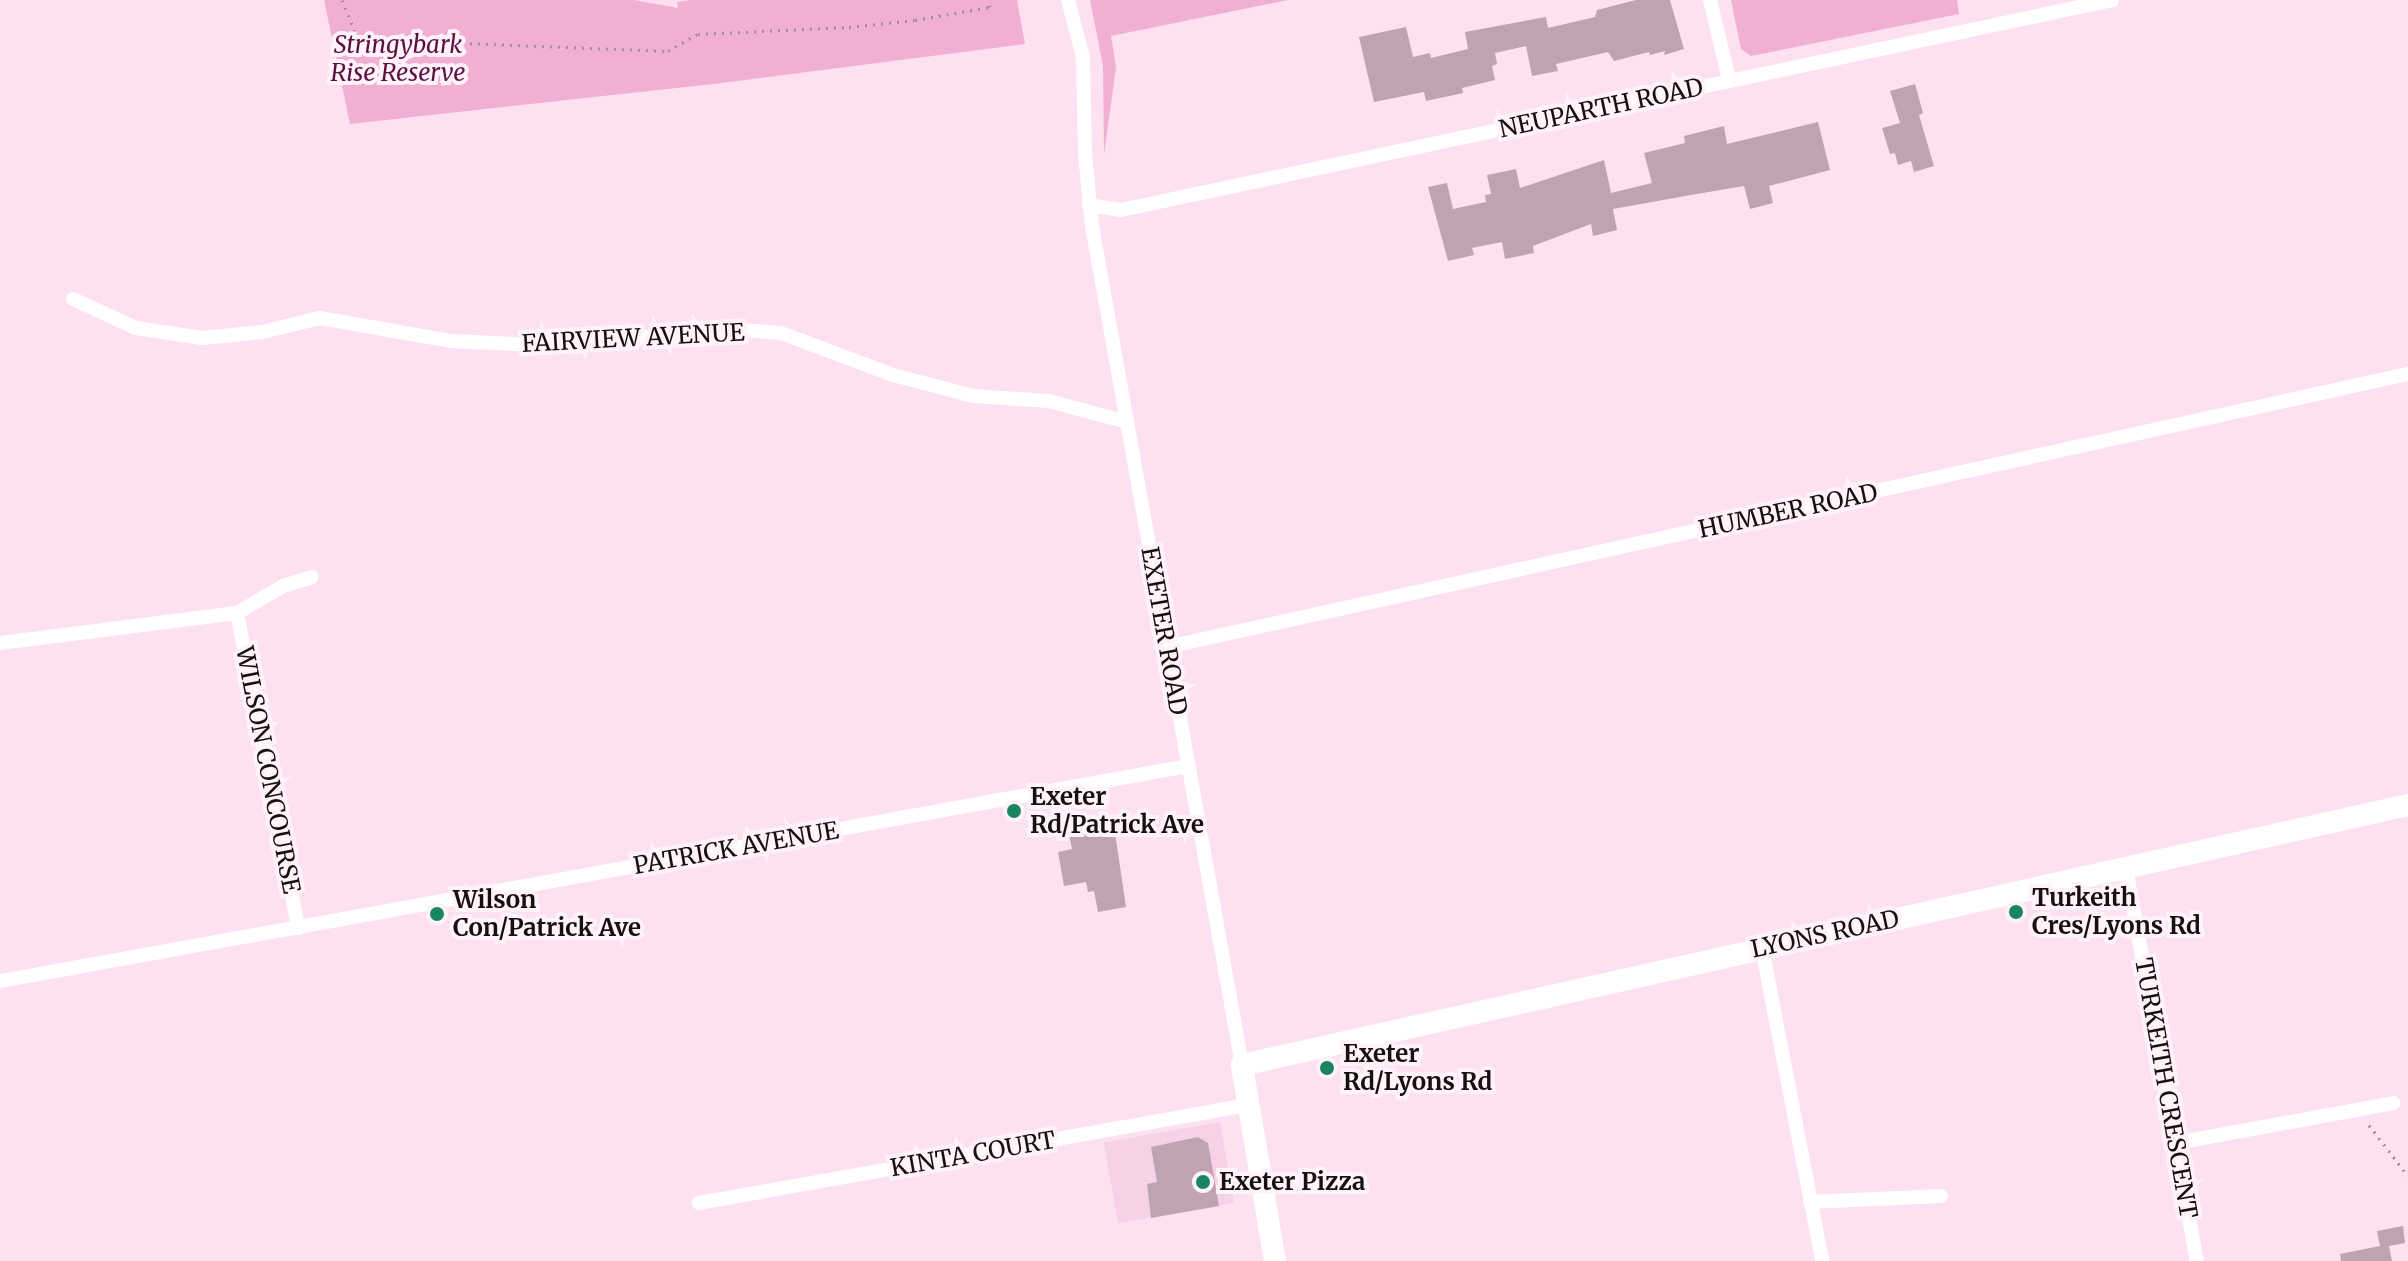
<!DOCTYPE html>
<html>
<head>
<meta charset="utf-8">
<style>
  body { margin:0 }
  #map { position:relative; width:2408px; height:1261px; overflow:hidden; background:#fde1f0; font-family:Merriweather,serif }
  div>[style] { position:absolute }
  .built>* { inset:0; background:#f5d2e5; transform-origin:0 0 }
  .green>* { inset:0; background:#f1afd4 }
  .building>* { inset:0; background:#bea4b2 }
  .path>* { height:3px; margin-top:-1.5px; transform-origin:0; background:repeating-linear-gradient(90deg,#a38f9a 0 2px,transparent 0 8px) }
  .street>* { height:14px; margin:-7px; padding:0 7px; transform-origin:7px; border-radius:7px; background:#fff }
  .secondary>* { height:22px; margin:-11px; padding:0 11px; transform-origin:11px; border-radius:11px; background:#fff }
  .dots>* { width:22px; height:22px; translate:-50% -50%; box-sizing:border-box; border:4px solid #fff3f9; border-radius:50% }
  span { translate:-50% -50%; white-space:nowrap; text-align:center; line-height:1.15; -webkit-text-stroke:8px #fff3f9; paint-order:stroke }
  .park-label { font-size:24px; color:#5b1042; font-style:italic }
  .street-label { font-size:24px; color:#180f14 }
  .poi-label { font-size:24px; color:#180f14; font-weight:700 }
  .left { translate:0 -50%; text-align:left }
</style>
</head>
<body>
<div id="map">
  <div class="built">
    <i style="left:1220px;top:1122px;width:82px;height:118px;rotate:80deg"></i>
  </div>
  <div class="green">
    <i style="clip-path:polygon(324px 0,634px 0,678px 8px,677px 2px,691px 0,1017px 0,1025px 44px,722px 83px,350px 124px)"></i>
    <i style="clip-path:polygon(1090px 0,1288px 0,1111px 36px,1116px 67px,1104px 155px,1103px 66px)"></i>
    <i style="clip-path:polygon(1731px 0,1957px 0,1959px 14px,1751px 56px,1741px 49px)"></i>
  </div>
  <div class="building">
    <i style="clip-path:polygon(1636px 0,1670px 0,1684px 49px,1664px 55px,1665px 51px,1650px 55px,1649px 52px,1614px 61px,1608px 52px,1556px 64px,1558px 71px,1532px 76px,1526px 46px,1495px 53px,1497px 64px,1492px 66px,1495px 80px,1462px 88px,1463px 93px,1426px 101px,1424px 92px,1374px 102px,1359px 37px,1406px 27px,1413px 57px,1430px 53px,1431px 58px,1468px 49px,1465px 32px,1546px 17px,1548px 28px,1595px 17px,1597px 10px)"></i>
    <i style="clip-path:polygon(1915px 84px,1923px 113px,1919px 115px,1934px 166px,1914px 172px,1911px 161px,1898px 165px,1895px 153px,1890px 154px,1882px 128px,1900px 123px,1890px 91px)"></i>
    <i style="clip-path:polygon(1818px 122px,1830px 170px,1769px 186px,1773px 203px,1750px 209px,1744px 186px,1691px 195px,1613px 209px,1617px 230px,1593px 236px,1591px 224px,1533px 246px,1534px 253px,1505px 259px,1502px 242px,1472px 248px,1474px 255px,1448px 261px,1428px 187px,1447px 183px,1453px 209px,1486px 202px,1485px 195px,1491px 194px,1487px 175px,1516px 169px,1520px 188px,1604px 160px,1611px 193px,1652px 183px,1644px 153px,1685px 143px,1684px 136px,1724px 126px,1727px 144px)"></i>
    <i style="clip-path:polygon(1114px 826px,1126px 907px,1098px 912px,1094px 891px,1088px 892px,1086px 882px,1064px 886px,1058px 852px,1072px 849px,1069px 834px)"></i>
    <i style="clip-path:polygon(1198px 1137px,1208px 1143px,1219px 1206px,1151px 1218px,1147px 1184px,1157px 1182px,1151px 1147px)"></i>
    <i style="clip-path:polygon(2403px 1226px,2405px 1243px,2389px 1246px,2392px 1261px,2341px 1261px,2340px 1254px,2380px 1246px,2377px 1231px)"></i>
  </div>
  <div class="path">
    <i style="left:342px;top:0;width:42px;rotate:67.7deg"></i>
    <i style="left:358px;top:39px;width:310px;rotate:2.2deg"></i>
    <i style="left:668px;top:51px;width:34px;rotate:-30deg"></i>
    <i style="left:698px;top:34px;width:151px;rotate:-2.7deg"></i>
    <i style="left:849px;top:27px;width:66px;rotate:-6.1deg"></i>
    <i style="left:915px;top:20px;width:76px;rotate:-9.8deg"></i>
    <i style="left:990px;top:7px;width:7px;rotate:-106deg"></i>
    <i style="left:2369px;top:1125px;width:64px;rotate:52.6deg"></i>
  </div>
  <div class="street">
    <i style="left:1068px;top:0;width:59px;rotate:75.3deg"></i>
    <i style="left:1083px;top:57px;width:97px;rotate:88.8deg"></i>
    <i style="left:1085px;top:154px;width:72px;rotate:84.4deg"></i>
    <i style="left:1092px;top:226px;width:852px;rotate:79.86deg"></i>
    <i style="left:1710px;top:0;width:82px;rotate:76.6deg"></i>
    <i style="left:1089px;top:205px;width:32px;rotate:9deg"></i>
    <i style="left:1121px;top:210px;width:1013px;rotate:-11.96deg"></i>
    <i style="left:73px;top:299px;width:69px;rotate:24.7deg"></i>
    <i style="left:136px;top:328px;width:67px;rotate:8.6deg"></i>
    <i style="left:202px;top:338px;width:60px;rotate:-5.7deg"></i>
    <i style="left:262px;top:332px;width:60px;rotate:-13.6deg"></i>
    <i style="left:320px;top:318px;width:132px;rotate:10deg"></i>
    <i style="left:450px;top:341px;width:107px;rotate:2.7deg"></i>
    <i style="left:557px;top:346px;width:172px;rotate:-5.7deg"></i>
    <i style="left:728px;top:329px;width:53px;rotate:4.3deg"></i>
    <i style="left:781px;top:333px;width:120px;rotate:20.6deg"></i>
    <i style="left:893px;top:375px;width:83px;rotate:14.7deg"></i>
    <i style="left:973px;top:396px;width:76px;rotate:3.8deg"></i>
    <i style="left:1049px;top:401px;width:81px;rotate:15.1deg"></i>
    <i style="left:237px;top:613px;width:321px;rotate:79deg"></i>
    <i style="left:0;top:643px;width:239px;rotate:-7.2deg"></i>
    <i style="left:237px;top:613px;width:53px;rotate:-30.4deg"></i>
    <i style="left:283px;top:586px;width:30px;rotate:-17deg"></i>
    <i style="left:1167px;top:647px;width:1271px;rotate:-12.41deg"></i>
    <i style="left:2126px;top:868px;width:399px;rotate:79.8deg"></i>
    <i style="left:1762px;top:948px;width:319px;rotate:79.1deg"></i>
    <i style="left:0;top:981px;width:1207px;rotate:-10.26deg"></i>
    <i style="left:2176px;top:1143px;width:221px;rotate:-10.4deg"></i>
    <i style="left:1810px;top:1202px;width:131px;rotate:-2.6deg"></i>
    <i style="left:699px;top:1203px;width:558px;rotate:-10.12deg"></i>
  </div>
  <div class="secondary">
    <i style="left:1275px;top:1261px;width:199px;rotate:-99.6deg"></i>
    <i style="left:1242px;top:1065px;width:1195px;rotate:-12.57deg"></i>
  </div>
  <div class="dots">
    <i style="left:1014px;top:811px;background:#1a8561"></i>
    <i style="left:2016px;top:912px;background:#1a8561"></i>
    <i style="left:437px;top:914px;background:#1a8561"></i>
    <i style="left:1327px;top:1068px;background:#1a8561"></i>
    <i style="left:1203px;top:1182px;background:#1a8561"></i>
  </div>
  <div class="park-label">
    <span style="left:398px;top:59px">Stringybark<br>Rise Reserve</span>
  </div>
  <div class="street-label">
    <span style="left:1601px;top:108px;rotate:-12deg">NEUPARTH ROAD</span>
    <span style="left:633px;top:338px;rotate:-3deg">FAIRVIEW AVENUE</span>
    <span style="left:1788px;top:511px;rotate:-12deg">HUMBER ROAD</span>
    <span style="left:1164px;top:631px;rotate:80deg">EXETER ROAD</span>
    <span style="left:268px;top:770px;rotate:79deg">WILSON CONCOURSE</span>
    <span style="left:736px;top:848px;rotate:-10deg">PATRICK AVENUE</span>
    <span style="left:1825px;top:934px;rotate:-12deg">LYONS ROAD</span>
    <span style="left:2166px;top:1088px;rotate:80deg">TURKEITH CRESCENT</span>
    <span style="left:973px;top:1154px;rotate:-10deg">KINTA COURT</span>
  </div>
  <div class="poi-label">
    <span class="left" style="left:1030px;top:811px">Exeter<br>Rd/Patrick Ave</span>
    <span class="left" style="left:2032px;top:912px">Turkeith<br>Cres/Lyons Rd</span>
    <span class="left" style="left:453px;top:914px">Wilson<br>Con/Patrick Ave</span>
    <span class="left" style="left:1343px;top:1068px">Exeter<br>Rd/Lyons Rd</span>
    <span class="left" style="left:1219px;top:1182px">Exeter Pizza</span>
  </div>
</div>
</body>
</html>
